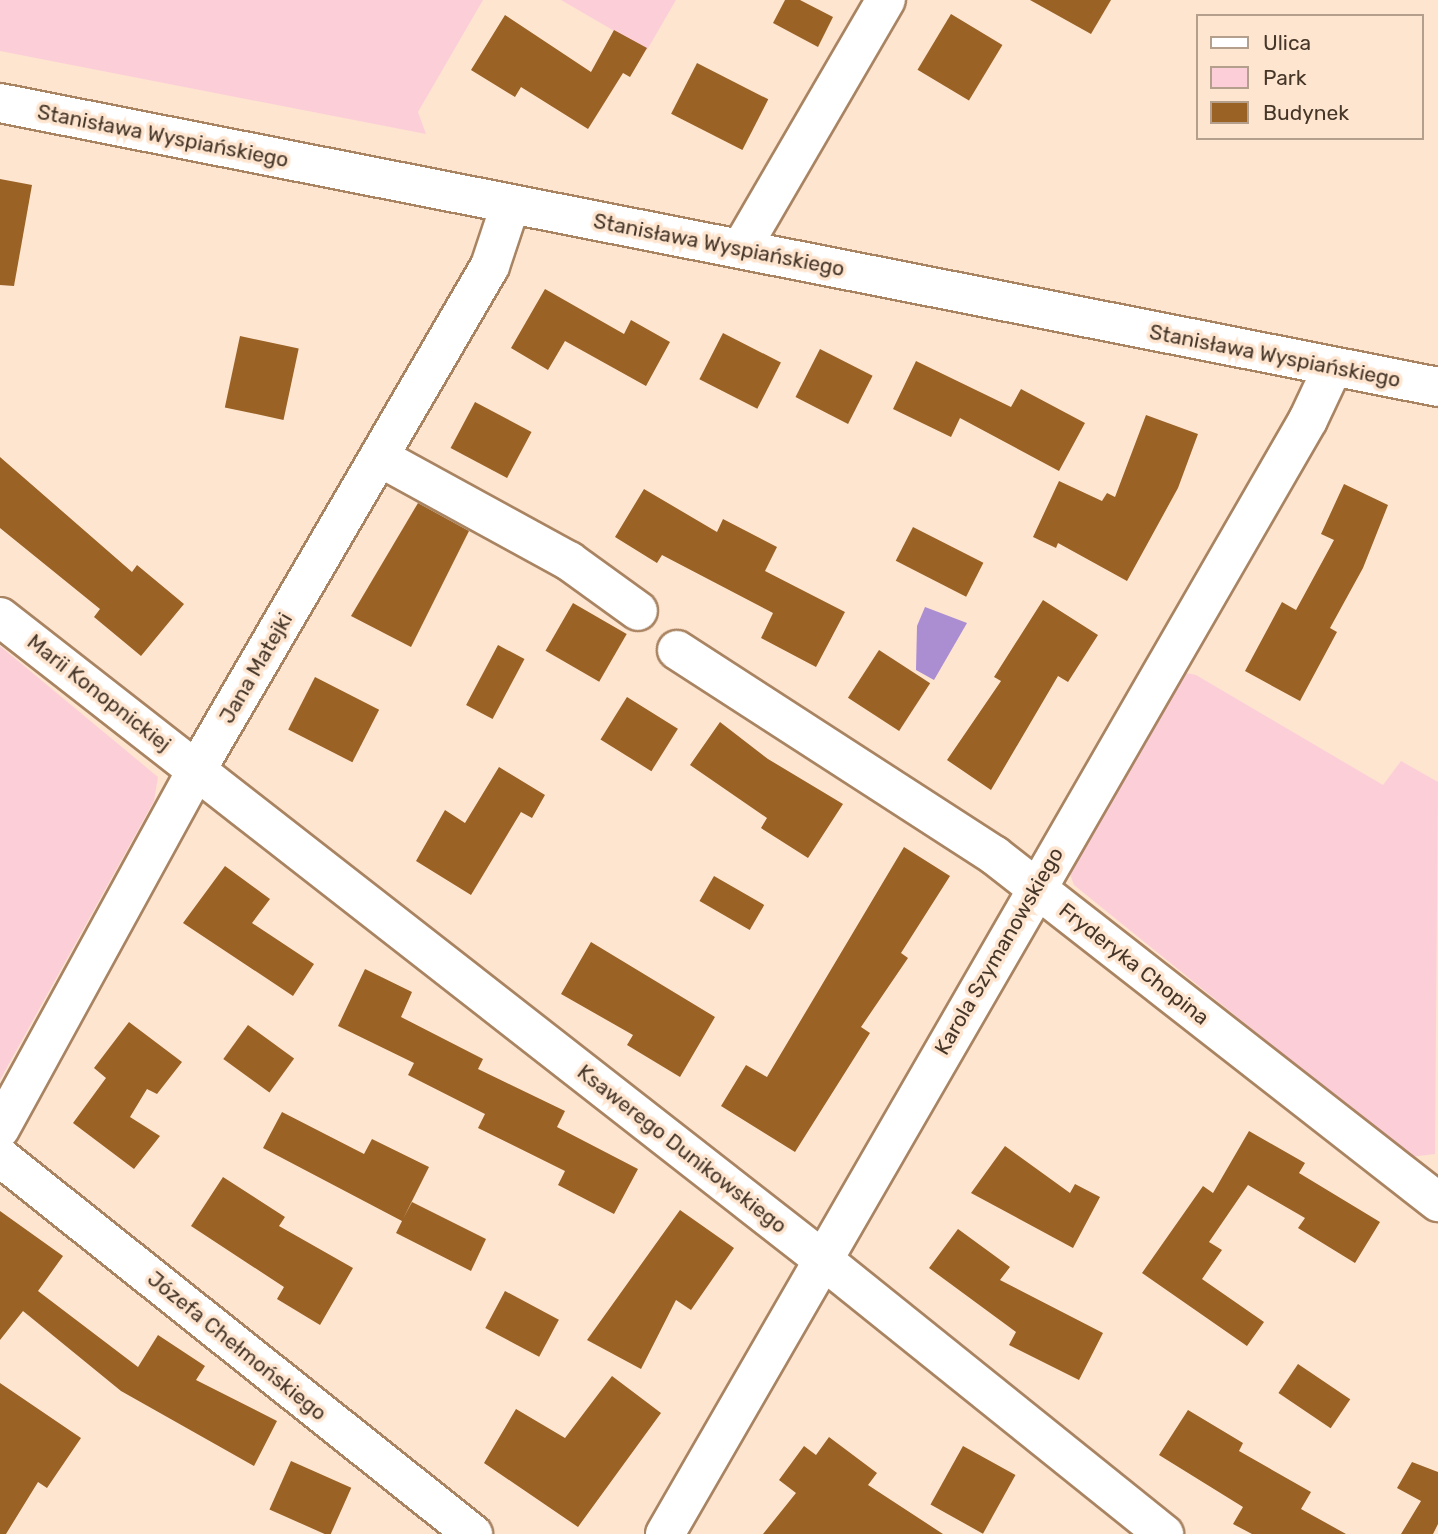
<!DOCTYPE html>
<html>
<head>
<meta charset="utf-8">
<style>
  body { margin:0 }
  #map { position:relative; width:1438px; height:1534px; overflow:hidden; background:#fee5d0; font-family:Rubik,sans-serif }
  div>[style] { position:absolute }
  .green>* { inset:0; background:#fccfd8 }
  .water>* { inset:0; background:#ab8dd2 }
  .building>* { inset:0; background:#9a6225; transform-origin:0 0 }
  .roads { filter:drop-shadow(2px 0 #a98462) drop-shadow(-2px 0 #a98462) drop-shadow(0 2px #a98462) drop-shadow(0 -2px #a98462) }
  .minor>* { height:38px; margin:-19px; padding:0 19px; transform-origin:19px; border-radius:19px; background:#fff }
  span { translate:-50% -50%; white-space:nowrap; text-align:center; line-height:1.15; -webkit-text-stroke:7px #fee5d0; paint-order:stroke }
  .street-label { font-size:21px; color:#463628 }
  .legend { position:absolute; left:1196px; top:14px; width:228px; height:126px; box-sizing:border-box; background:#fee5d0; border:2px solid #b49f8d; margin:0; padding:9px 12px; list-style:none; font-size:21px; color:#463628 }
  .legend li { display:flex; align-items:center; gap:14px; height:35px }
  .legend b { width:35px; border:2px solid #b49f8d }
</style>
</head>
<body>
<div id="map">
  <div class="green">
    <i style="clip-path:polygon(0 0,483px 0,418px 112px,426px 134px,0 51px)"></i>
    <i style="clip-path:polygon(561px 0,676px 0,647px 50px)"></i>
    <i style="clip-path:polygon(0 646px,158px 777px,154px 801px,0 1080px)"></i>
    <i style="clip-path:polygon(1182px 672px,1196px 675px,1383px 785px,1401px 761px,1438px 782px,1435px 1154px,1410px 1157px,1074px 885px,1069px 872px)"></i>
  </div>
  <div class="water">
    <i style="clip-path:polygon(925px 607px,967px 623px,934px 680px,916px 670px,917px 626px)"></i>
  </div>
  <div class="building">
    <i style="clip-path:polygon(785px 0,800px 0,833px 17px,818px 47px,773px 23px)"></i>
    <i style="clip-path:polygon(1030px 0,1111px 0,1091px 34px)"></i>
    <i style="left:951px;top:14px;width:60px;height:65px;rotate:31deg"></i>
    <i style="clip-path:polygon(505px 15px,591px 72px,614px 30px,647px 48px,630px 77px,623px 73px,588px 129px,521px 87px,515px 97px,471px 70px)"></i>
    <i style="left:697px;top:63px;width:80px;height:57px;rotate:27deg"></i>
    <i style="clip-path:polygon(0 179px,32px 185px,14px 286px,0 285px)"></i>
    <i style="clip-path:polygon(545px 289px,624px 334px,631px 320px,670px 342px,646px 386px,565px 341px,548px 370px,511px 348px)"></i>
    <i style="left:723px;top:333px;width:65px;height:52px;rotate:27deg"></i>
    <i style="left:240px;top:336px;width:60px;height:73px;rotate:12deg"></i>
    <i style="left:820px;top:349px;width:59px;height:54px;rotate:27deg"></i>
    <i style="clip-path:polygon(916px 361px,1011px 407px,1021px 389px,1085px 423px,1059px 471px,960px 418px,951px 437px,893px 409px)"></i>
    <i style="left:475px;top:402px;width:64px;height:52px;rotate:28deg"></i>
    <i style="clip-path:polygon(1146px 415px,1198px 434px,1178px 488px,1127px 581px,1058px 543px,1056px 548px,1033px 537px,1059px 481px,1102px 501px,1107px 493px,1115px 497px)"></i>
    <i style="clip-path:polygon(0 457px,132px 572px,137px 565px,184px 604px,141px 656px,94px 617px,100px 609px,0 528px)"></i>
    <i style="clip-path:polygon(1344px 484px,1388px 505px,1363px 568px,1330px 628px,1337px 632px,1300px 701px,1245px 671px,1282px 602px,1296px 610px,1334px 540px,1321px 534px)"></i>
    <i style="clip-path:polygon(644px 489px,717px 532px,723px 519px,777px 547px,765px 571px,845px 612px,816px 667px,761px 638px,773px 613px,662px 555px,657px 563px,615px 537px)"></i>
    <i style="clip-path:polygon(418px 503px,469px 531px,411px 647px,351px 616px)"></i>
    <i style="left:913px;top:527px;width:79px;height:38px;rotate:27deg"></i>
    <i style="clip-path:polygon(1043px 600px,1098px 635px,1068px 682px,1058px 676px,991px 790px,947px 760px,1001px 681px,994px 677px)"></i>
    <i style="left:573px;top:603px;width:62px;height:55px;rotate:30deg"></i>
    <i style="left:498px;top:645px;width:30px;height:68px;rotate:28deg"></i>
    <i style="left:879px;top:650px;width:61px;height:57px;rotate:33deg"></i>
    <i style="left:315px;top:677px;width:72px;height:59px;rotate:27deg"></i>
    <i style="left:627px;top:697px;width:60px;height:50px;rotate:32deg"></i>
    <i style="clip-path:polygon(720px 722px,768px 759px,843px 804px,808px 858px,761px 828px,767px 818px,690px 765px)"></i>
    <i style="clip-path:polygon(499px 767px,545px 795px,532px 818px,521px 812px,471px 895px,416px 861px,445px 810px,465px 823px)"></i>
    <i style="clip-path:polygon(904px 847px,950px 876px,901px 953px,908px 958px,861px 1027px,870px 1033px,795px 1152px,721px 1106px,746px 1065px,767px 1077px)"></i>
    <i style="clip-path:polygon(225px 866px,270px 899px,252px 923px,314px 964px,293px 996px,183px 923px)"></i>
    <i style="left:714px;top:876px;width:58px;height:29px;rotate:30deg"></i>
    <i style="clip-path:polygon(591px 942px,715px 1017px,680px 1077px,627px 1045px,633px 1035px,561px 994px)"></i>
    <i style="clip-path:polygon(365px 969px,412px 992px,401px 1017px,483px 1059px,478px 1069px,565px 1111px,557px 1127px,638px 1169px,614px 1214px,558px 1185px,565px 1171px,478px 1128px,485px 1114px,408px 1075px,414px 1063px,338px 1026px)"></i>
    <i style="clip-path:polygon(129px 1022px,182px 1062px,157px 1094px,147px 1089px,130px 1117px,160px 1136px,134px 1169px,73px 1123px,106px 1078px,94px 1068px)"></i>
    <i style="left:248px;top:1025px;width:57px;height:42px;rotate:36deg"></i>
    <i style="clip-path:polygon(282px 1112px,364px 1154px,372px 1139px,429px 1167px,403px 1219px,412px 1202px,486px 1239px,471px 1271px,396px 1233px,402px 1221px,263px 1148px)"></i>
    <i style="clip-path:polygon(1249px 1131px,1305px 1163px,1299px 1173px,1380px 1222px,1355px 1263px,1298px 1228px,1305px 1218px,1248px 1185px,1209px 1242px,1222px 1250px,1202px 1279px,1264px 1322px,1247px 1346px,1142px 1273px,1203px 1186px,1213px 1193px)"></i>
    <i style="clip-path:polygon(1005px 1146px,1070px 1193px,1075px 1184px,1100px 1197px,1073px 1248px,971px 1193px)"></i>
    <i style="clip-path:polygon(223px 1177px,285px 1217px,279px 1226px,353px 1268px,320px 1325px,277px 1299px,284px 1287px,191px 1226px)"></i>
    <i style="clip-path:polygon(680px 1210px,734px 1248px,691px 1310px,676px 1300px,641px 1369px,587px 1340px)"></i>
    <i style="clip-path:polygon(0 1211px,63px 1256px,38px 1291px,138px 1367px,158px 1335px,205px 1366px,196px 1380px,277px 1421px,254px 1466px,121px 1391px,23px 1311px,0 1340px)"></i>
    <i style="clip-path:polygon(958px 1229px,1010px 1267px,1000px 1280px,1103px 1333px,1079px 1380px,1009px 1345px,1016px 1332px,929px 1268px)"></i>
    <i style="left:505px;top:1291px;width:61px;height:42px;rotate:28deg"></i>
    <i style="left:1298px;top:1364px;width:63px;height:35px;rotate:34deg"></i>
    <i style="clip-path:polygon(612px 1376px,661px 1413px,578px 1527px,484px 1463px,516px 1409px,565px 1438px)"></i>
    <i style="clip-path:polygon(0 1383px,81px 1438px,47px 1488px,38px 1482px,6px 1534px,0 1534px)"></i>
    <i style="clip-path:polygon(1188px 1410px,1243px 1443px,1239px 1451px,1311px 1492px,1301px 1509px,1346px 1534px,1252px 1534px,1233px 1524px,1243px 1507px,1159px 1455px)"></i>
    <i style="clip-path:polygon(829px 1437px,877px 1473px,868px 1485px,943px 1534px,763px 1534px,796px 1493px,779px 1480px,804px 1446px,816px 1455px)"></i>
    <i style="left:963px;top:1446px;width:60px;height:67px;rotate:29deg"></i>
    <i style="left:291px;top:1461px;width:66px;height:53px;rotate:24deg"></i>
    <i style="clip-path:polygon(1412px 1462px,1438px 1472px,1438px 1524px,1433px 1534px,1401px 1534px,1421px 1501px,1397px 1488px)"></i>
  </div>
  <div class="roads">
    <div class="minor">
      <i style="left:0;top:103px;width:1466px;rotate:11.17deg"></i>
      <i style="left:742px;top:247px;width:286px;rotate:-59.8deg"></i>
      <i style="left:379px;top:457px;width:217px;rotate:28.7deg"></i>
      <i style="left:569px;top:561px;width:85px;rotate:35.9deg"></i>
      <i style="left:0;top:617px;width:1043px;rotate:37.99deg"></i>
      <i style="left:822px;top:1259px;width:439px;rotate:38.8deg"></i>
      <i style="left:677px;top:650px;width:378px;rotate:32.9deg"></i>
      <i style="left:994px;top:855px;width:564px;rotate:38.01deg"></i>
      <i style="left:0;top:1129px;width:410px;rotate:-61.3deg"></i>
      <i style="left:197px;top:769px;width:582px;rotate:-59.78deg"></i>
      <i style="left:490px;top:266px;width:63px;rotate:-71.6deg"></i>
      <i style="left:0;top:1157px;width:605px;rotate:38.56deg"></i>
      <i style="left:665px;top:1534px;width:1286px;rotate:-60.01deg"></i>
      <i style="left:1308px;top:420px;width:56px;rotate:-64.8deg"></i>
    </div>
  </div>
  <div class="street-label">
    <span style="left:163px;top:136px;rotate:11deg">Stanisława Wyspiańskiego</span>
    <span style="left:719px;top:245px;rotate:11deg">Stanisława Wyspiańskiego</span>
    <span style="left:1275px;top:356px;rotate:11deg">Stanisława Wyspiańskiego</span>
    <span style="left:256px;top:668px;rotate:-60deg">Jana Matejki</span>
    <span style="left:99px;top:693px;rotate:38deg">Marii Konopnickiej</span>
    <span style="left:999px;top:951px;rotate:-60deg">Karola Szymanowskiego</span>
    <span style="left:1134px;top:964px;rotate:38deg">Fryderyka Chopina</span>
    <span style="left:682px;top:1149px;rotate:38deg">Ksawerego Dunikowskiego</span>
    <span style="left:237px;top:1346px;rotate:39deg">Józefa Chełmońskiego</span>
  </div>
  <ul class="legend">
  <li><b style="height:9px;background:#fff"></b>Ulica</li>
  <li><b style="height:19px;background:#fccfd8"></b>Park</li>
  <li><b style="height:19px;background:#9a6225"></b>Budynek</li>
  </ul>
</div>
</body>
</html>
